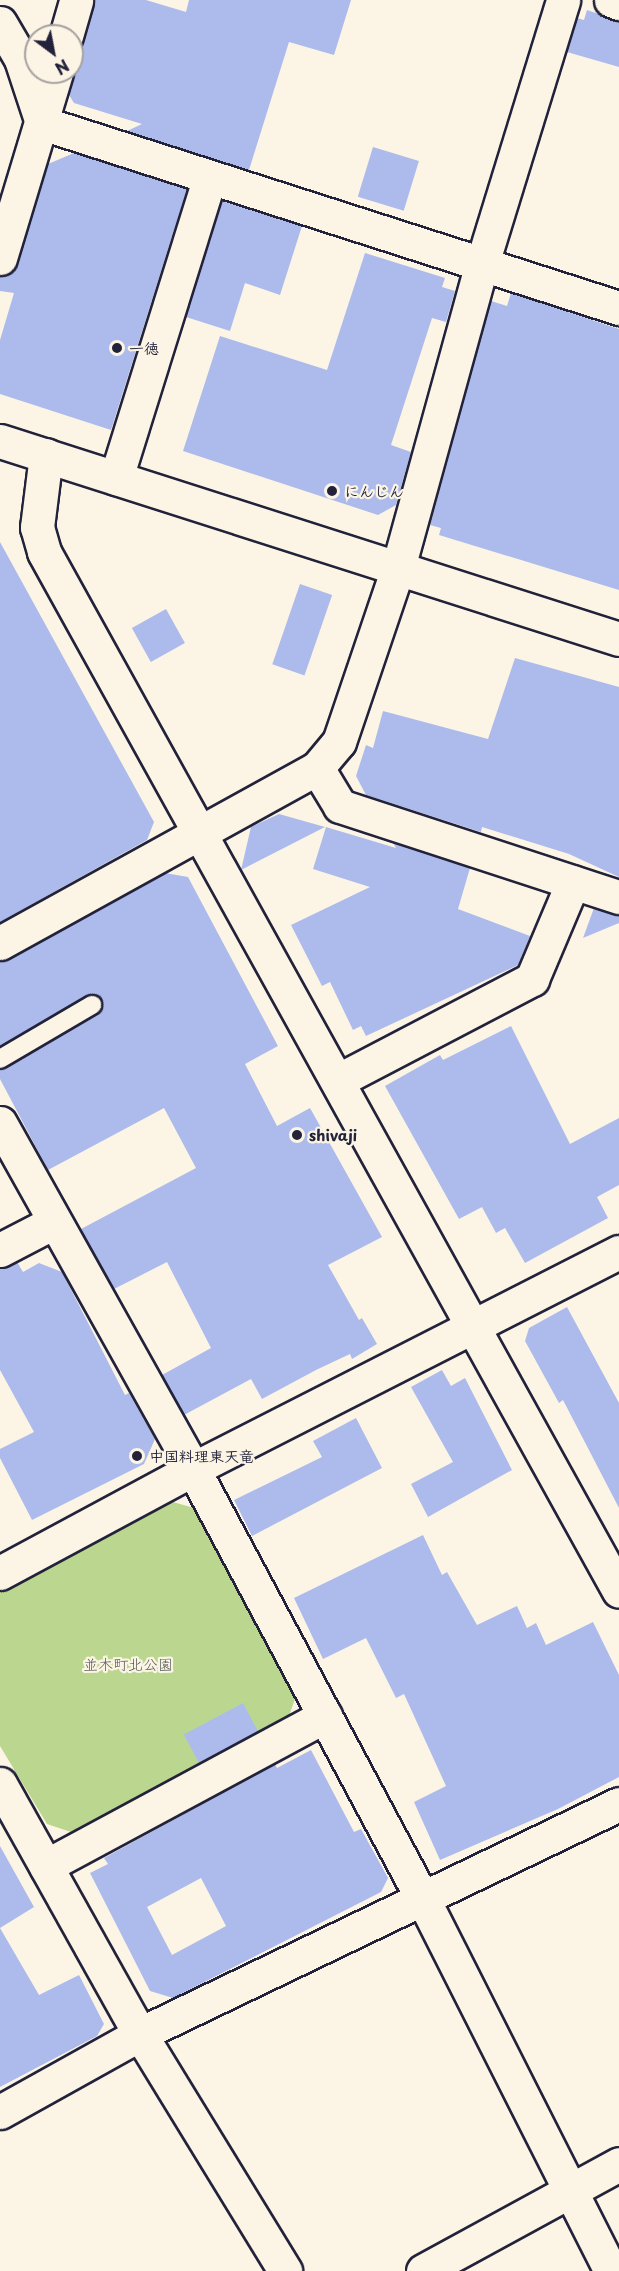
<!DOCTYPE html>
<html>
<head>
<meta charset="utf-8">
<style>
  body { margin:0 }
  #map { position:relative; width:619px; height:2271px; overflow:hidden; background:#fcf5e5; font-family:"Playpen Sans","Klee One",sans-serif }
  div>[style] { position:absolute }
  .green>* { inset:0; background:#bbd78f }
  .building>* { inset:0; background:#acbbeb; transform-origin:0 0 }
  .roads { filter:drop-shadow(2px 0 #22223b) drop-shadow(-2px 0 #22223b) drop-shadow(0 2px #22223b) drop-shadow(0 -2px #22223b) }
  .service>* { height:18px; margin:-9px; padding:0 9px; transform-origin:9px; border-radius:9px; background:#fcf5e5 }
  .minor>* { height:33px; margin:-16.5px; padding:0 16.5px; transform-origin:16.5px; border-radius:16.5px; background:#fcf5e5 }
  .tertiary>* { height:33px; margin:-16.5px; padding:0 16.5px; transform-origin:16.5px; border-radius:16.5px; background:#fcf5e5 }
  .dots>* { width:16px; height:16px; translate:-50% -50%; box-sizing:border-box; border:3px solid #fcf5e5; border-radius:50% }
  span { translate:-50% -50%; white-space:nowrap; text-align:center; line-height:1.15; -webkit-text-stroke:4.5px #fcf5e5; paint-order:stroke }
  .poi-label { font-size:15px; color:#22223b; font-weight:700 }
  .left { translate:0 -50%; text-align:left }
  .park-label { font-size:15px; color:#505854 }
  .north { position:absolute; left:24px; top:24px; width:60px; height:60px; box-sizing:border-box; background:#fcf5e5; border:2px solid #a5a1a1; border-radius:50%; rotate:148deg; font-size:16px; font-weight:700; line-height:24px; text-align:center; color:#22223b }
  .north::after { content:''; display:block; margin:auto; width:21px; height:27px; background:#22223b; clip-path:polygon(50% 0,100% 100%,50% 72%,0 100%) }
</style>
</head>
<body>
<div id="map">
  <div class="green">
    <i style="clip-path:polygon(173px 1502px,194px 1508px,297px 1693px,288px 1719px,74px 1833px,47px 1824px,0 1746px,0 1592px)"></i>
  </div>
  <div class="building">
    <i style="clip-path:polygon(95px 0,146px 0,186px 12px,189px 0,351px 0,334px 55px,289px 42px,249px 170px,127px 131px,142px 124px,74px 103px,69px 95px,74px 68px)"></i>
    <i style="clip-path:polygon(587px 10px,619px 21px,619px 67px,567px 52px,577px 18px,584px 20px)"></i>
    <i style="left:373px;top:147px;width:48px;height:52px;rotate:17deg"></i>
    <i style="clip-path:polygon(74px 153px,187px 189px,111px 430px,0 394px,0 340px,14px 293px,0 291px,0 276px,12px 272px,18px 263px,48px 164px)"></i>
    <i style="clip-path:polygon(222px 201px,302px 226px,280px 295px,245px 283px,230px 331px,186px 317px)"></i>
    <i style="clip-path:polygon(365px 253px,445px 278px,442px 287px,455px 291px,446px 322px,432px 318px,391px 445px,411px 452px,396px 505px,378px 515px,183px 451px,220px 336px,327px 370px)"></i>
    <i style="clip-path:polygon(511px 293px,619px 329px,619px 590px,439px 535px,441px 528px,430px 525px,491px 301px,507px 306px)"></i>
    <i style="clip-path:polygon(0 542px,154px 822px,147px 840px,0 922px)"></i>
    <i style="left:300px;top:584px;width:34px;height:85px;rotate:19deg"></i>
    <i style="left:166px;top:609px;width:39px;height:39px;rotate:61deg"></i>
    <i style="clip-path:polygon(515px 658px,619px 687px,619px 877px,569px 854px,482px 827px,481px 832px,366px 795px,356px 776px,366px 745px,373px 748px,383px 711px,488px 739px)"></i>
    <i style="clip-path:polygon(279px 814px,325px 827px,241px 870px,251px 827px)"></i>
    <i style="clip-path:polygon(326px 827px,396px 848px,393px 843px,470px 868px,458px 909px,530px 936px,518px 965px,366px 1036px,361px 1026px,353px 1030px,330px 982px,322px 986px,291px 925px,370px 887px,313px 869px)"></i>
    <i style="clip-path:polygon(165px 873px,188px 877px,278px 1046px,245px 1064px,277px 1126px,310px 1108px,382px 1237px,328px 1265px,359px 1320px,362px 1318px,377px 1344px,352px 1359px,350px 1354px,316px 1370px,262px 1399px,251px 1379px,184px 1415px,162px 1375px,211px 1348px,167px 1262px,114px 1289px,81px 1229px,196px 1168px,164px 1108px,48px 1170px,0 1079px,0 1070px,98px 1015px,103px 1005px,98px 996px,87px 995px,0 1046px,0 962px)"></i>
    <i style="clip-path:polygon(594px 908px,619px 915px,619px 923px,583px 938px)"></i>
    <i style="clip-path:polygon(511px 1026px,570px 1144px,619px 1118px,619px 1185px,597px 1197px,608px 1218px,525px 1263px,505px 1228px,496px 1233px,482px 1207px,459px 1219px,385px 1086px,440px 1055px,443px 1060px)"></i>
    <i style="clip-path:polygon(17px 1262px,23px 1272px,39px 1263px,62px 1272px,125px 1395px,129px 1393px,155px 1439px,144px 1464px,32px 1520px,0 1458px,0 1449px,34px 1432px,0 1370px,0 1269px)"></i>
    <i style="clip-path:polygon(567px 1307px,619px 1403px,619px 1508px,563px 1400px,559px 1403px,525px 1341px,529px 1328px)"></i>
    <i style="clip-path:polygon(442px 1370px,451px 1386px,465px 1378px,512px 1470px,428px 1517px,411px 1484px,453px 1462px,411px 1387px)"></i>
    <i style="clip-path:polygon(356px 1418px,382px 1468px,252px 1536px,234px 1500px,322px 1457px,313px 1441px)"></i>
    <i style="clip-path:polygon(423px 1535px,442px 1575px,447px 1572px,477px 1625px,517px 1606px,527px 1628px,536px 1623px,546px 1645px,593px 1622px,619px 1675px,619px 1777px,558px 1809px,440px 1860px,414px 1802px,446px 1786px,404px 1694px,396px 1698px,366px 1638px,323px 1659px,294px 1598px)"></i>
    <i style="left:243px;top:1703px;width:32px;height:67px;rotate:62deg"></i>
    <i style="clip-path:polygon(evenodd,311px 1750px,354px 1832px,361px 1829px,388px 1878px,381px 1892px,173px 1998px,150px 1991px,90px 1873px,108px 1864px,104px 1858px,275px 1764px,277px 1768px,311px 1750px,201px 1878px,226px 1926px,172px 1955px,147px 1907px,201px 1878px)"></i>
    <i style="clip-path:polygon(0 1846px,34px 1907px,0 1928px,39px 1995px,79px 1975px,104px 2024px,97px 2036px,0 2087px)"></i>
  </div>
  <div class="roads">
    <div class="service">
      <i style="left:0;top:1059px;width:107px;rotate:-30.4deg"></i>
    </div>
    <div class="minor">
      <i style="left:611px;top:0;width:9px;rotate:21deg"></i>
      <i style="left:0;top:23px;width:42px;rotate:59.7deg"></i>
      <i style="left:21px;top:59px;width:67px;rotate:71.8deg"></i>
      <i style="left:66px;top:36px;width:37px;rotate:-74deg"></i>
      <i style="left:42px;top:123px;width:606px;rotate:17.78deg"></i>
      <i style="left:0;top:258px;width:194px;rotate:-73.2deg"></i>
      <i style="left:116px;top:478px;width:315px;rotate:-72.7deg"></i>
      <i style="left:317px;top:768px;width:44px;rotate:58.8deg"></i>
      <i style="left:340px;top:806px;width:293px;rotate:18.1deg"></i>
      <i style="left:0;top:943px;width:362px;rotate:-28.9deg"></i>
      <i style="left:317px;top:768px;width:34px;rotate:-50deg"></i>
      <i style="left:339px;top:742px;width:184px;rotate:-71.3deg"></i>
      <i style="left:398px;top:568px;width:315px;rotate:-74.6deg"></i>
      <i style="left:482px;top:264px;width:276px;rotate:-72.9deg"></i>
      <i style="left:339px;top:1080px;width:218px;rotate:-27.6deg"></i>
      <i style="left:532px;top:979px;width:105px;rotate:-67.1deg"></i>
      <i style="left:0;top:1123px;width:396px;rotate:60.8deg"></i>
      <i style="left:193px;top:1469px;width:488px;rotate:61.9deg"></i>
      <i style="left:423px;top:1899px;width:417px;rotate:63.2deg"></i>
      <i style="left:0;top:1250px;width:61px;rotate:-27.4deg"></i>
      <i style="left:0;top:1573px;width:219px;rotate:-28.3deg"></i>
      <i style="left:193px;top:1469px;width:478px;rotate:-27deg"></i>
      <i style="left:0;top:1784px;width:287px;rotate:60.8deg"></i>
      <i style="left:140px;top:2034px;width:278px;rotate:58.5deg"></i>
      <i style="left:46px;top:1866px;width:317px;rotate:-28.3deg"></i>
      <i style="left:0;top:2112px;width:160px;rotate:-29.1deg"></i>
      <i style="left:140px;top:2034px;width:531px;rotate:-25.65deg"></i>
      <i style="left:423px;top:2271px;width:223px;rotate:-28.6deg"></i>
    </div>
    <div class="tertiary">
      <i style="left:0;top:441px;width:650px;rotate:17.74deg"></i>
      <i style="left:46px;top:455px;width:73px;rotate:97.1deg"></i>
      <i style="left:37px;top:527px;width:26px;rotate:74deg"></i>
      <i style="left:44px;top:552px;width:1187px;rotate:61.04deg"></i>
    </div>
  </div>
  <div class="dots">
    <i style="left:117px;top:348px;background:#22223b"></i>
    <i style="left:332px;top:491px;background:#22223b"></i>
    <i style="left:297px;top:1135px;background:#22223b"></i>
    <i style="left:137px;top:1456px;background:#22223b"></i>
  </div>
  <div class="poi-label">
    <span class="left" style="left:129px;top:348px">一徳</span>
    <span class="left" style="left:344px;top:491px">にんじん</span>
    <span class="left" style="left:309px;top:1135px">shivaji</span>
    <span class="left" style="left:149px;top:1456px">中国料理東天竜</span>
  </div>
  <div class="park-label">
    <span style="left:128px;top:1664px">並木町北公園</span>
  </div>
  <div class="north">N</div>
</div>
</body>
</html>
